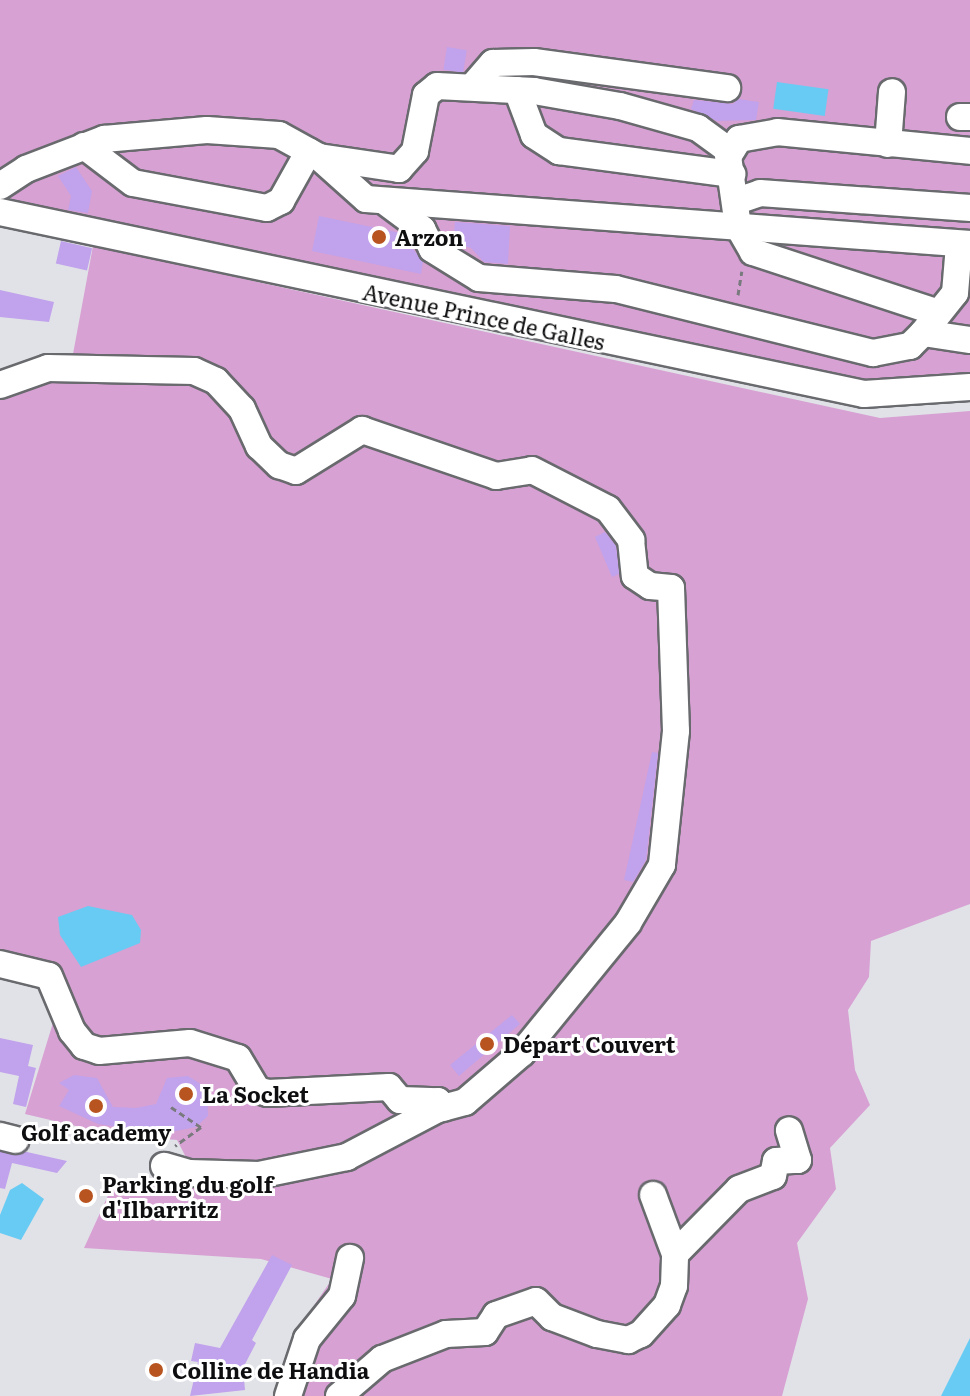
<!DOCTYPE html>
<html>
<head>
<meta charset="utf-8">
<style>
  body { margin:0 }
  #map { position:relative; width:970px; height:1396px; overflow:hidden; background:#e1e2e7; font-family:Literata,serif }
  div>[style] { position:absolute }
  .green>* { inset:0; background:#d7a1d3 }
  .water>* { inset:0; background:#68cbf4; transform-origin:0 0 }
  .building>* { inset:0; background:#c1a2ec; transform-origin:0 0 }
  .path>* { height:3px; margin-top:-1.5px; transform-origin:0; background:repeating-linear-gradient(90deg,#797a7d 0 6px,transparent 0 10px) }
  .roads { filter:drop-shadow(2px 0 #696a6e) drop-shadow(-2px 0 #696a6e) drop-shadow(0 2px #696a6e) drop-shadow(0 -2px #696a6e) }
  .minor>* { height:26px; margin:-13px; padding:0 13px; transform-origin:13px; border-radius:13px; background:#fff }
  .dots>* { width:22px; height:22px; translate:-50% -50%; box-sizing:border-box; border:4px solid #fff; border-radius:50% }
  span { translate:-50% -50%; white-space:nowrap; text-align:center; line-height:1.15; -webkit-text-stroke:6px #fff; paint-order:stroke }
  .poi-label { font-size:22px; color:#0e0e10; font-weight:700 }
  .left { translate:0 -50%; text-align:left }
  .street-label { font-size:22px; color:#0e0e10 }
</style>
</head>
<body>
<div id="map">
  <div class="green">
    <i style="clip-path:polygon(0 0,970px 0,970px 379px,869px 384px,19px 208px,0 186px)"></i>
    <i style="clip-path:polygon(93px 246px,880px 418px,970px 411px,970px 904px,871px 941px,869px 977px,848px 1010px,855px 1070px,870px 1105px,830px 1148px,836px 1189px,797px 1243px,808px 1299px,782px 1396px,276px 1396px,296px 1332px,332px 1279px,261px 1259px,84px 1248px,111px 1189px,132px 1179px,187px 1182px,190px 1165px,177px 1140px,114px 1135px,25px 1114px,56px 1013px,41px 979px,0 976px,0 377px,73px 354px)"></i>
  </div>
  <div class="water">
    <i style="left:777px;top:82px;width:52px;height:27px;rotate:8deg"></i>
    <i style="clip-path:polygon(88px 906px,132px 915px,141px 930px,140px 943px,81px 967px,60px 935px,58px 917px)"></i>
    <i style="clip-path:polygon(22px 1183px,44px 1199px,21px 1240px,0 1233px,0 1215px,10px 1190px)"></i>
    <i style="clip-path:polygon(970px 1338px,970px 1396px,941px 1396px)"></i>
  </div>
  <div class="building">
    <i style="left:447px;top:47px;width:20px;height:23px;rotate:9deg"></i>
    <i style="clip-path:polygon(738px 99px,759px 102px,756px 120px,717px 121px,691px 109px,694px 100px,733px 104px)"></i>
    <i style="clip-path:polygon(76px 167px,92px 191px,88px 213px,68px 210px,71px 196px,58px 176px)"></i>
    <i style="clip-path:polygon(319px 216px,401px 233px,423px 262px,421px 274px,312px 251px)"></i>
    <i style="clip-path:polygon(455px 222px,510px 226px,508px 264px,484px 262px,471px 248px,453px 243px)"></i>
    <i style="left:61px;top:241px;width:32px;height:23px;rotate:13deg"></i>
    <i style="clip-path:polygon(0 290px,54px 302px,49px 322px,0 317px)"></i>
    <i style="clip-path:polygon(605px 532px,616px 546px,619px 574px,612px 577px,595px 537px)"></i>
    <i style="clip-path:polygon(652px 752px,658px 753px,646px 860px,633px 882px,624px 880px)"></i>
    <i style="clip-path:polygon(512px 1015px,520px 1024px,459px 1076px,450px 1065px)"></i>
    <i style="clip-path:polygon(0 1038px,33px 1045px,28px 1066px,36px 1068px,26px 1107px,13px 1104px,19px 1076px,0 1072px)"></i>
    <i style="clip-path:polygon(74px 1075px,97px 1078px,113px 1107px,136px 1108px,156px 1104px,167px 1078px,188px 1076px,207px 1088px,208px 1116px,196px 1127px,161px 1134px,98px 1124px,59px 1106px,69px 1090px,59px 1083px)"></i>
    <i style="clip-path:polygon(0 1152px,27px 1152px,67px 1161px,57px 1173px,12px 1163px,5px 1189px,0 1188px)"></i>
    <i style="clip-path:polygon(272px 1255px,292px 1265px,252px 1340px,256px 1343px,243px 1368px,245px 1390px,190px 1396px,198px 1362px,191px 1361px,195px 1343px,220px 1348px)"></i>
  </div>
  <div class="path">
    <i style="left:738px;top:295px;width:24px;rotate:-81deg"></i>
    <i style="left:171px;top:1107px;width:36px;rotate:34deg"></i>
    <i style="left:201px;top:1127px;width:32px;rotate:144deg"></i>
  </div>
  <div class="roads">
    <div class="minor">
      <i style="left:472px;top:87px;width:32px;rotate:-49deg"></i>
      <i style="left:493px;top:63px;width:41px;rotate:-1.4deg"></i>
      <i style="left:534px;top:62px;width:195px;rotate:7.7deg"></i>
      <i style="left:517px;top:90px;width:48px;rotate:69.3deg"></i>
      <i style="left:534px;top:135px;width:30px;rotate:33deg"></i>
      <i style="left:559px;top:151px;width:175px;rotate:7.6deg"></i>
      <i style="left:960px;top:117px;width:10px"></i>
      <i style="left:888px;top:144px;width:52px;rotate:-85.6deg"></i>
      <i style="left:84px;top:146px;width:61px;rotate:37.1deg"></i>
      <i style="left:133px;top:183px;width:136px;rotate:10.6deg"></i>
      <i style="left:267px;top:208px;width:16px;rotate:-27deg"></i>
      <i style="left:281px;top:201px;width:57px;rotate:-60.8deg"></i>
      <i style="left:729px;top:155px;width:19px;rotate:-58deg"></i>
      <i style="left:739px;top:139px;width:39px;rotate:-10deg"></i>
      <i style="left:777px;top:132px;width:194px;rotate:5.6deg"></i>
      <i style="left:319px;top:157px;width:81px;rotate:8.5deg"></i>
      <i style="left:399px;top:169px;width:24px;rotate:-48deg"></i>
      <i style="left:415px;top:151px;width:57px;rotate:-78.9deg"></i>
      <i style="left:426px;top:95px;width:14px;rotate:-39deg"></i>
      <i style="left:437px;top:86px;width:97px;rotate:3deg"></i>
      <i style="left:534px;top:91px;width:87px;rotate:9.9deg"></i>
      <i style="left:620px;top:106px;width:81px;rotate:15.8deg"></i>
      <i style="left:698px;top:128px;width:36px;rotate:36deg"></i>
      <i style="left:727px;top:149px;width:78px;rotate:81.9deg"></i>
      <i style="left:738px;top:226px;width:30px;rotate:60deg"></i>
      <i style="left:753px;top:252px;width:195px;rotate:18.2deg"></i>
      <i style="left:0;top:186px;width:31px;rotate:-33deg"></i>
      <i style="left:26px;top:169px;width:84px;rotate:-21deg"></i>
      <i style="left:104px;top:139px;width:103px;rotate:-5deg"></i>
      <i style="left:207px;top:130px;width:72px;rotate:4deg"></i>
      <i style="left:279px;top:135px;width:46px;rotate:28.8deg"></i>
      <i style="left:319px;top:157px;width:63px;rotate:41.8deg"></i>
      <i style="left:366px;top:199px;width:606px;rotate:4.26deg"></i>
      <i style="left:737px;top:201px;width:24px;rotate:-19deg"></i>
      <i style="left:760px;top:193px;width:211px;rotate:4.1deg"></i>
      <i style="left:387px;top:203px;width:44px;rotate:36.6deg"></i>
      <i style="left:422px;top:229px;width:22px;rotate:63deg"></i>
      <i style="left:432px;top:249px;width:55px;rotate:31.7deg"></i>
      <i style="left:479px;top:278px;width:137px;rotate:4.6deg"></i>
      <i style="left:616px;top:289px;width:265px;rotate:14deg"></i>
      <i style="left:873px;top:353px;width:38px;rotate:-11deg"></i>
      <i style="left:910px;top:346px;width:18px;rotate:-45deg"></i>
      <i style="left:923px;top:333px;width:51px;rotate:-51.3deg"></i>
      <i style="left:955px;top:293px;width:48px;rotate:-85.2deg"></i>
      <i style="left:0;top:212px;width:883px;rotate:11.9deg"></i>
      <i style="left:864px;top:394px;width:106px;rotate:-3.8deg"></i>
      <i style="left:923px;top:333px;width:48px;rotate:8.5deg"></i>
      <i style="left:0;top:385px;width:51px;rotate:-19.5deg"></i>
      <i style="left:48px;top:368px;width:146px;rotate:1.2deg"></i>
      <i style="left:194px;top:371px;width:24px;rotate:24deg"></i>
      <i style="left:216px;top:381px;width:38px;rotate:47deg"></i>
      <i style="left:242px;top:409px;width:41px;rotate:65.3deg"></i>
      <i style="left:259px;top:446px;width:28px;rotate:44deg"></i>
      <i style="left:279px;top:465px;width:18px;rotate:19deg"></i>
      <i style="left:296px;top:471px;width:78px;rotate:-31.8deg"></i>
      <i style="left:362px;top:430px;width:142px;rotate:18.9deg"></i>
      <i style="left:496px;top:476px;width:36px;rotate:-9deg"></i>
      <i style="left:532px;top:470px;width:85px;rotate:27.2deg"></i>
      <i style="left:608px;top:509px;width:39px;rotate:53deg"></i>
      <i style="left:631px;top:540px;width:36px;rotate:84deg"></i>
      <i style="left:635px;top:576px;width:18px;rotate:34deg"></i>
      <i style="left:650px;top:586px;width:21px;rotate:5deg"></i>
      <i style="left:671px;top:588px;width:143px;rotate:88deg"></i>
      <i style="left:676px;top:731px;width:135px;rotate:96deg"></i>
      <i style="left:662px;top:865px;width:67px;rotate:120.4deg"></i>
      <i style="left:628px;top:923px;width:168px;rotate:129.2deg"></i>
      <i style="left:522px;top:1053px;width:75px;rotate:139.3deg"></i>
      <i style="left:465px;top:1102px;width:30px;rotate:165deg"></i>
      <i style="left:436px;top:1110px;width:101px;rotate:152.2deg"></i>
      <i style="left:347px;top:1157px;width:90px;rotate:168.4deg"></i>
      <i style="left:259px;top:1175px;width:70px;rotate:-178.4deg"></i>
      <i style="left:189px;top:1173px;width:26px;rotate:-164deg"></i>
      <i style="left:0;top:964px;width:50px;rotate:13.8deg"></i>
      <i style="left:49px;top:976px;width:60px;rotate:67.3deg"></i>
      <i style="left:72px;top:1031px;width:19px;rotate:51deg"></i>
      <i style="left:84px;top:1046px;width:16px;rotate:18deg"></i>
      <i style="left:99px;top:1051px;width:91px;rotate:-5deg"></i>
      <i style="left:190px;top:1043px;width:50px;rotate:17.4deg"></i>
      <i style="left:238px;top:1058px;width:37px;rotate:59deg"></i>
      <i style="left:257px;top:1090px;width:11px;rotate:15deg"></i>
      <i style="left:268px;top:1093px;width:121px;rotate:-2.8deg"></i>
      <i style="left:389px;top:1087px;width:17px;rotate:50deg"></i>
      <i style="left:400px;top:1100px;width:38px;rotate:2deg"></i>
      <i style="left:438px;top:1101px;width:9px;rotate:49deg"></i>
      <i style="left:0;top:1136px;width:16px;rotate:14deg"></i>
      <i style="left:675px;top:1254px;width:91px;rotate:-45.4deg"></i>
      <i style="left:739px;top:1189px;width:36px;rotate:-21deg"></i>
      <i style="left:773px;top:1176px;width:15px;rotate:-79deg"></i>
      <i style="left:776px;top:1161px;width:22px;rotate:-3deg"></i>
      <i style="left:798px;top:1160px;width:31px;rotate:-107deg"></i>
      <i style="left:288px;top:1396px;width:60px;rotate:-71.6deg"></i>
      <i style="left:307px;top:1339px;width:55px;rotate:-50.9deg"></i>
      <i style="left:342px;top:1296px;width:39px;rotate:-78deg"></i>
      <i style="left:339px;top:1396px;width:57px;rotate:-40.7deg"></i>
      <i style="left:382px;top:1359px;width:69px;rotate:-21.3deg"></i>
      <i style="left:446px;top:1334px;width:39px;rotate:-3deg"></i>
      <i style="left:485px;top:1332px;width:20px;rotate:-57deg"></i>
      <i style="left:496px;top:1315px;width:42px;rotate:-19.3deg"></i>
      <i style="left:536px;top:1301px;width:23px;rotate:45deg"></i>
      <i style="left:552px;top:1317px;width:48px;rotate:20.7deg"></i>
      <i style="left:597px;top:1334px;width:32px;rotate:11deg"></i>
      <i style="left:628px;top:1340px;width:14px;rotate:-25deg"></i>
      <i style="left:641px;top:1334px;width:39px;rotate:-48deg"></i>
      <i style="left:667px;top:1305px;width:20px;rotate:-70deg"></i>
      <i style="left:674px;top:1286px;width:32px;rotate:-88deg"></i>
      <i style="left:675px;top:1254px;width:63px;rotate:-110.4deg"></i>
    </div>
  </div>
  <div class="dots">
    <i style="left:379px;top:237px;background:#b85420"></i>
    <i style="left:487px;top:1044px;background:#b85420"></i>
    <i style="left:186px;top:1094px;background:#b85420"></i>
    <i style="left:96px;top:1106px;background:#b85420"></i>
    <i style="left:86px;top:1196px;background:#b85420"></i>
    <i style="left:156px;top:1370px;background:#b85420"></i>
  </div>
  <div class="poi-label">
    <span class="left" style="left:395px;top:237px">Arzon</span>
    <span class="left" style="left:503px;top:1044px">Départ Couvert</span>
    <span class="left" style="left:202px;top:1094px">La Socket</span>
    <span style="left:96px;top:1132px">Golf academy</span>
    <span class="left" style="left:102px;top:1196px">Parking du golf<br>d'Ilbarritz</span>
    <span class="left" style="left:172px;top:1370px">Colline de Handia</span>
  </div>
  <div class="street-label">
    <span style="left:484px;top:316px;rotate:12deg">Avenue Prince de Galles</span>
  </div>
</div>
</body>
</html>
